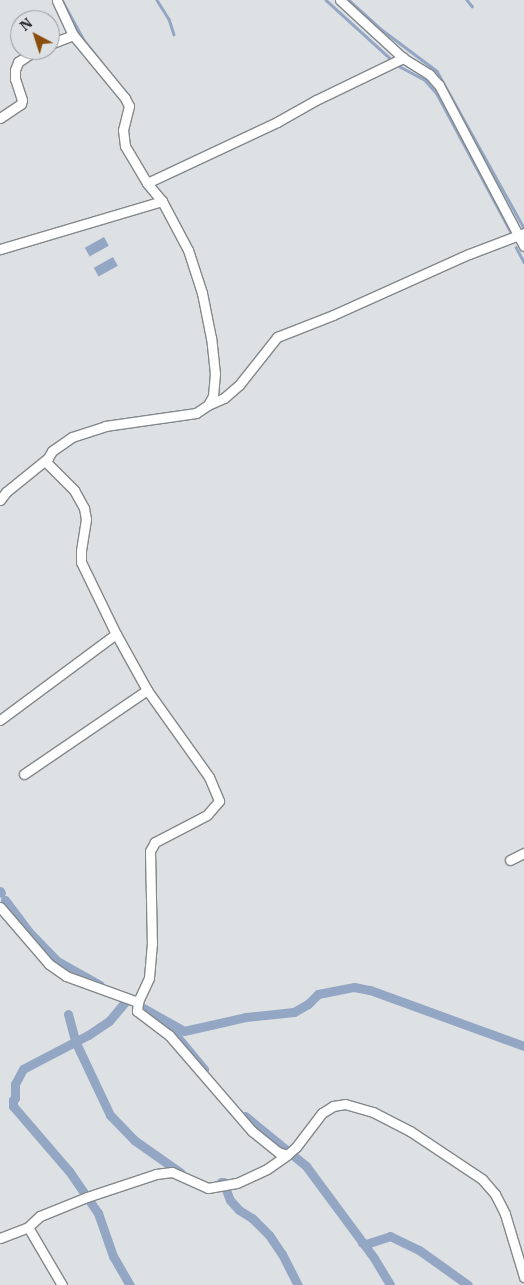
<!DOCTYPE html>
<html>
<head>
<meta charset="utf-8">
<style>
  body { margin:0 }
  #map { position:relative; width:524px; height:1285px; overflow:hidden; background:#dde1e4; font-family:"IBM Plex Serif",serif }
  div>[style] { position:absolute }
  .water>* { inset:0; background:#93a6c4; transform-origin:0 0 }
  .stream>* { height:2.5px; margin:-1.25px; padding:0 1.25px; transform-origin:1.25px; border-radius:1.25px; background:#93a6c4 }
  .canal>* { height:9px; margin:-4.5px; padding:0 4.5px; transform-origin:4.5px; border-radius:4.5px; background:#93a6c4 }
  .roads { filter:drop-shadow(1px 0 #84888b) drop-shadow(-1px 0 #84888b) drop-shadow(0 1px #84888b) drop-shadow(0 -1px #84888b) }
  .street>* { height:9px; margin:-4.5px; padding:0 4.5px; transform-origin:4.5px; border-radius:4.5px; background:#fff }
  span { translate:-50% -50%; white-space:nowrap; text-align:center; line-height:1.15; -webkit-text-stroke:4.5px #dde1e4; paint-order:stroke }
  .north { position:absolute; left:10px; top:10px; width:50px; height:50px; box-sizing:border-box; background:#dde1e4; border:1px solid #95989a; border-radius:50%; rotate:320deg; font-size:14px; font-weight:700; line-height:20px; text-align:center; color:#292a2b }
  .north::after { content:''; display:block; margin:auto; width:18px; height:22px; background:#8a4d0d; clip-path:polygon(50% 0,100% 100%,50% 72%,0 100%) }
</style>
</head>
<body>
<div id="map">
  <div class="water">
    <i style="left:104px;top:237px;width:10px;height:22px;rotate:61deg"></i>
    <i style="left:113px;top:257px;width:10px;height:22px;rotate:61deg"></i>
  </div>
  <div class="stream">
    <i style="left:62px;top:0;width:46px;rotate:61.2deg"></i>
    <i style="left:84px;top:40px;width:53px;rotate:51.8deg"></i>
    <i style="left:157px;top:0;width:22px;rotate:58deg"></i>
    <i style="left:169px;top:19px;width:16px;rotate:72deg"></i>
    <i style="left:326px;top:0;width:89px;rotate:42.3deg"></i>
    <i style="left:349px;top:0;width:43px;rotate:42.2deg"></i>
    <i style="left:381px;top:29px;width:70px;rotate:36.9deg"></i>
    <i style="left:437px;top:71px;width:179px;rotate:61deg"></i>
    <i style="left:467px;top:0;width:8px;rotate:50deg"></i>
    <i style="left:397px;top:65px;width:32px;rotate:28deg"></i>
    <i style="left:425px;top:80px;width:18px;rotate:49deg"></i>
    <i style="left:437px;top:94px;width:159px;rotate:61.8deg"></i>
    <i style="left:516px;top:247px;width:17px;rotate:62deg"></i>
  </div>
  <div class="canal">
    <i style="left:0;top:891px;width:2px;rotate:63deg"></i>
    <i style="left:5px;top:900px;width:39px;rotate:53deg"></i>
    <i style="left:28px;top:931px;width:42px;rotate:46deg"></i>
    <i style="left:57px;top:961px;width:49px;rotate:29.2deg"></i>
    <i style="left:125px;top:1002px;width:25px;rotate:130deg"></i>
    <i style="left:109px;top:1021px;width:25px;rotate:146deg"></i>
    <i style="left:88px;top:1035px;width:73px;rotate:152.4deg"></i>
    <i style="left:23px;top:1069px;width:17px;rotate:118deg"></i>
    <i style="left:15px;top:1084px;width:14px;rotate:90deg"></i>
    <i style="left:15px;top:1098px;width:3px;rotate:135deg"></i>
    <i style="left:13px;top:1100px;width:6px;rotate:90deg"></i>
    <i style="left:13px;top:1106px;width:86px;rotate:49.3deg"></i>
    <i style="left:69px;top:1171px;width:51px;rotate:55.4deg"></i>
    <i style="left:98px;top:1213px;width:46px;rotate:70.8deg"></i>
    <i style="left:113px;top:1256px;width:34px;rotate:60deg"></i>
    <i style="left:143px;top:1008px;width:47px;rotate:29.3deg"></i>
    <i style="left:184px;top:1031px;width:64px;rotate:-12.7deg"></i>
    <i style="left:246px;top:1017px;width:48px;rotate:-5.9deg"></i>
    <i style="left:294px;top:1012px;width:16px;rotate:-30deg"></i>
    <i style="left:308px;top:1004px;width:14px;rotate:-45deg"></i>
    <i style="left:318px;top:994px;width:37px;rotate:-11deg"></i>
    <i style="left:354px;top:987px;width:16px;rotate:11deg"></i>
    <i style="left:370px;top:990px;width:164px;rotate:20deg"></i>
    <i style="left:68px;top:1014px;width:30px;rotate:75deg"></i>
    <i style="left:76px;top:1043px;width:80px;rotate:64.7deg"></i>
    <i style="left:110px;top:1115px;width:35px;rotate:46deg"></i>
    <i style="left:134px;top:1140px;width:57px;rotate:35.1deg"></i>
    <i style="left:169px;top:1027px;width:55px;rotate:50.2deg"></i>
    <i style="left:245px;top:1116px;width:79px;rotate:39.3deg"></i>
    <i style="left:306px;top:1166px;width:114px;rotate:53.5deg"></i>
    <i style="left:374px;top:1258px;width:31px;rotate:59deg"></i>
    <i style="left:221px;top:1182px;width:2px"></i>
    <i style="left:223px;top:1182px;width:19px;rotate:69deg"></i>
    <i style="left:230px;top:1200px;width:13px;rotate:48deg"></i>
    <i style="left:239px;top:1210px;width:15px;rotate:32deg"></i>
    <i style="left:252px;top:1218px;width:24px;rotate:45deg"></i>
    <i style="left:269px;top:1235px;width:23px;rotate:56deg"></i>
    <i style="left:282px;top:1254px;width:35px;rotate:63deg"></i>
    <i style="left:362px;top:1243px;width:4px;rotate:14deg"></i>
    <i style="left:366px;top:1244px;width:25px;rotate:-18deg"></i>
    <i style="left:390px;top:1236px;width:32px;rotate:26deg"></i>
    <i style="left:419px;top:1250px;width:60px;rotate:35.5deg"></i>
  </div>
  <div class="roads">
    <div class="street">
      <i style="left:340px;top:0;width:86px;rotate:42.6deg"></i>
      <i style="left:403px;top:58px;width:31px;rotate:32deg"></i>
      <i style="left:429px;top:74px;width:15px;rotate:48deg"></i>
      <i style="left:439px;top:85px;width:182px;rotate:62.2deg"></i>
      <i style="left:50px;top:44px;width:25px;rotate:-21deg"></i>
      <i style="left:0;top:118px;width:25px;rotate:-34deg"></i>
      <i style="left:21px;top:104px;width:4px;rotate:-76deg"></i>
      <i style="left:22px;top:100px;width:22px;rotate:-108deg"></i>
      <i style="left:15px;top:79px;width:9px;rotate:-90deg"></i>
      <i style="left:15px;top:70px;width:9px;rotate:-69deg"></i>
      <i style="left:18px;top:62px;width:22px;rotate:-34deg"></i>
      <i style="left:147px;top:183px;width:144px;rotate:-25.1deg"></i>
      <i style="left:277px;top:122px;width:45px;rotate:-29.4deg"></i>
      <i style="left:316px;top:100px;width:97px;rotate:-25.8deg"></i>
      <i style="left:0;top:249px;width:169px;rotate:-16.5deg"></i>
      <i style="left:208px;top:405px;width:17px;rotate:-24deg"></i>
      <i style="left:224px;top:398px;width:20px;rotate:-41deg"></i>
      <i style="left:239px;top:385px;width:61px;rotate:-51.6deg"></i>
      <i style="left:277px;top:337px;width:60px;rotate:-21.4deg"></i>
      <i style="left:333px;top:315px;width:149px;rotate:-24.2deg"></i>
      <i style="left:469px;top:254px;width:59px;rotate:-20.9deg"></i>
      <i style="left:48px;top:458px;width:4px;rotate:117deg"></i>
      <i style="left:46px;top:462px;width:40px;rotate:45deg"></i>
      <i style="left:74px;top:490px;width:21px;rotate:61deg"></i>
      <i style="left:84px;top:508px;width:11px;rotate:80deg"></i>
      <i style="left:86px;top:519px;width:32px;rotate:99deg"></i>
      <i style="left:81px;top:551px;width:11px;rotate:90deg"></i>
      <i style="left:81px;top:562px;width:80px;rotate:64.1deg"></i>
      <i style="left:116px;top:634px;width:64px;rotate:61deg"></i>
      <i style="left:147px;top:690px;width:107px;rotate:54.5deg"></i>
      <i style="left:209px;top:777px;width:26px;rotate:67deg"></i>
      <i style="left:219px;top:801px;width:18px;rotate:131deg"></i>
      <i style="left:207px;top:815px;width:59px;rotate:152.6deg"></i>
      <i style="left:155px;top:842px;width:10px;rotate:119deg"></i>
      <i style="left:150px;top:851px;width:92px;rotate:88.8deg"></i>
      <i style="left:152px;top:943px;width:35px;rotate:95deg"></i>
      <i style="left:149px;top:978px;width:26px;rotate:115deg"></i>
      <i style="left:138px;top:1002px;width:9px;rotate:96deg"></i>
      <i style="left:137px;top:1011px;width:40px;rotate:37deg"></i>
      <i style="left:169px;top:1035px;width:127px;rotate:49.2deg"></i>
      <i style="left:252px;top:1131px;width:33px;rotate:39deg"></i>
      <i style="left:278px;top:1152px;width:9px;rotate:18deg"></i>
      <i style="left:0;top:500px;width:10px;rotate:-53deg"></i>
      <i style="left:6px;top:492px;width:54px;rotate:-39deg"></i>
      <i style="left:48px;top:458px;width:8px;rotate:-60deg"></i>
      <i style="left:52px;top:451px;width:24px;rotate:-35deg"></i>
      <i style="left:72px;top:437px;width:35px;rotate:-18deg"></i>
      <i style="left:105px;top:426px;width:92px;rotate:-8.1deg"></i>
      <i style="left:196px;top:413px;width:14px;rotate:-34deg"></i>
      <i style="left:208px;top:405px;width:10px;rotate:-61deg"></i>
      <i style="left:213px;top:396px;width:22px;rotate:-85deg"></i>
      <i style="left:215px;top:374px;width:36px;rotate:-96deg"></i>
      <i style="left:211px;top:338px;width:46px;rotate:-101.3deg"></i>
      <i style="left:202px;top:293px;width:45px;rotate:-108deg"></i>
      <i style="left:188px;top:250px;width:55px;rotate:-118deg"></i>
      <i style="left:162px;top:201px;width:23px;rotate:-130deg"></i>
      <i style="left:147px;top:183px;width:43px;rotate:-120.7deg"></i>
      <i style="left:125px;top:146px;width:16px;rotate:-97deg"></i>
      <i style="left:123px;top:130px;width:25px;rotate:-76deg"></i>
      <i style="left:129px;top:106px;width:9px;rotate:-117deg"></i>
      <i style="left:125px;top:98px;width:82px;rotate:-129.5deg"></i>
      <i style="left:73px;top:35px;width:38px;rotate:-115deg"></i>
      <i style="left:0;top:720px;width:144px;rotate:-36.6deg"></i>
      <i style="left:24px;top:774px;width:149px;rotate:-34.3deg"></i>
      <i style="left:510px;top:860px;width:16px;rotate:-27deg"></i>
      <i style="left:0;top:907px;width:75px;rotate:49.3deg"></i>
      <i style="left:49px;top:964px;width:21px;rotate:35deg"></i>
      <i style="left:66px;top:976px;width:77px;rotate:19.9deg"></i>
      <i style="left:0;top:1238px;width:30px;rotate:-21deg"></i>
      <i style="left:62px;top:1285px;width:67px;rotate:-120.4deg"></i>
      <i style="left:28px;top:1227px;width:16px;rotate:-43deg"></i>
      <i style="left:40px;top:1216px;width:51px;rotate:-22deg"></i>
      <i style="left:87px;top:1197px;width:73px;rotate:-18.4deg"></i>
      <i style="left:156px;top:1174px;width:16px;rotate:-7deg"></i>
      <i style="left:172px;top:1172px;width:39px;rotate:24deg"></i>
      <i style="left:208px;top:1188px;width:29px;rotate:-10deg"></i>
      <i style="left:237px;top:1183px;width:33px;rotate:-25deg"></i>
      <i style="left:267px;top:1169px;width:24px;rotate:-35deg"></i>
      <i style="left:287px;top:1155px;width:12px;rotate:-42deg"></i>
      <i style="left:296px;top:1147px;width:43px;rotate:-52.6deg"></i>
      <i style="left:322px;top:1113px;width:13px;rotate:-32deg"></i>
      <i style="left:333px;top:1106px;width:12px;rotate:-9deg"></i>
      <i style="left:345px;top:1104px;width:29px;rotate:16deg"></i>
      <i style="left:373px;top:1112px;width:42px;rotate:27.2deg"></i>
      <i style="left:410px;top:1131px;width:87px;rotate:33.7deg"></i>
      <i style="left:482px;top:1179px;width:20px;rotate:49deg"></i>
      <i style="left:495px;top:1194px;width:22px;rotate:63deg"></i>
      <i style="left:505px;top:1214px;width:66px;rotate:73.2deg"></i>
    </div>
  </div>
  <div class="north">N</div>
</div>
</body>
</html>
